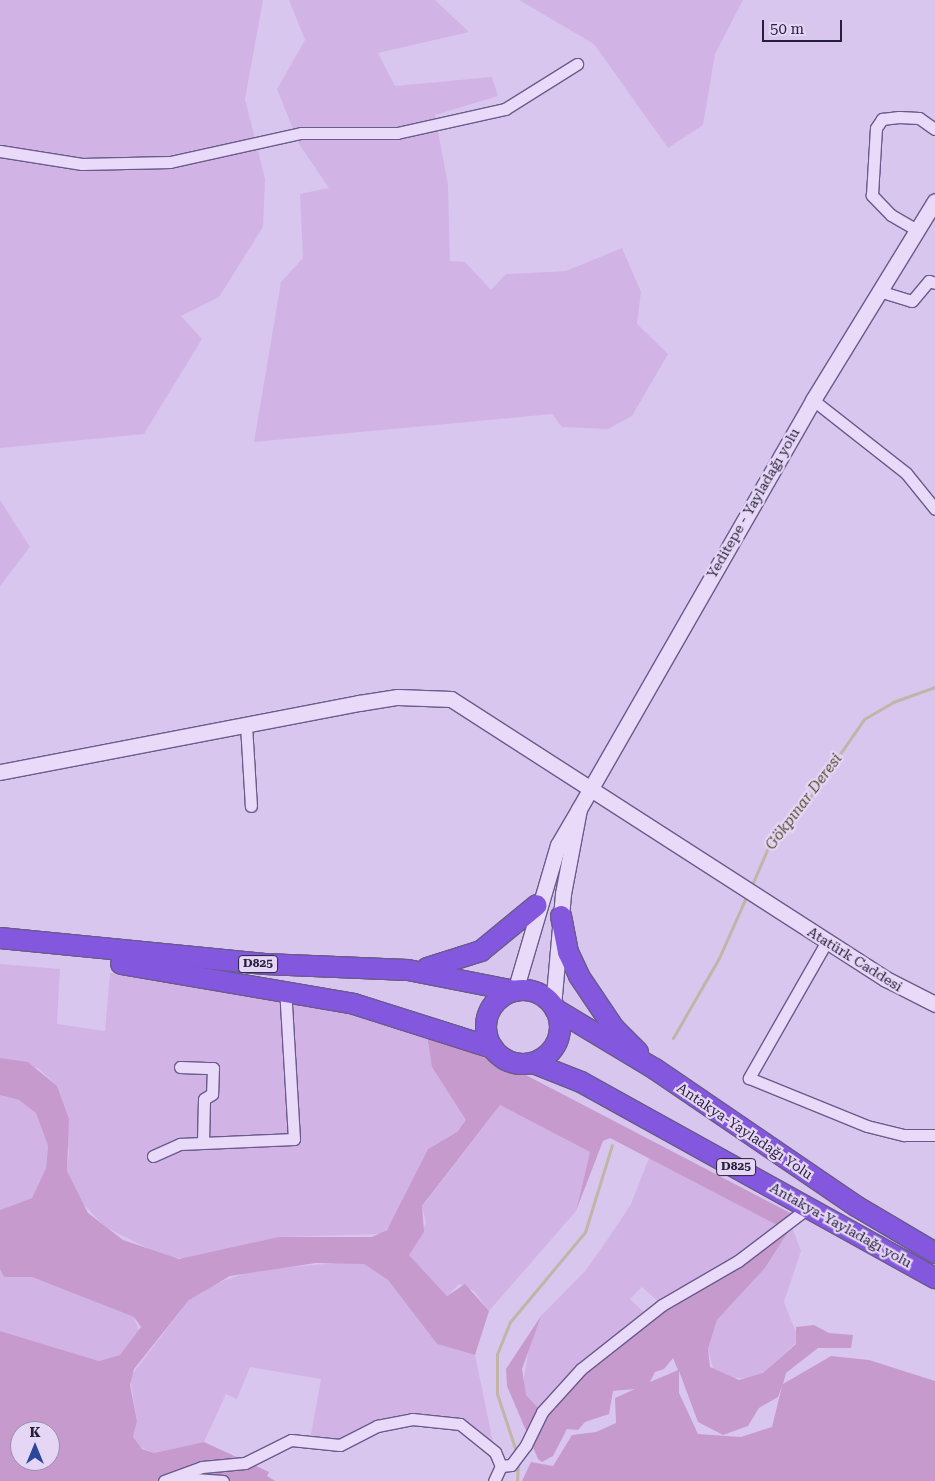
<!DOCTYPE html>
<html>
<head>
<meta charset="utf-8">
<style>
  body { margin:0 }
  #map { position:relative; width:935px; height:1481px; overflow:hidden; background:#d9c6ef; font-family:"Roboto Serif",serif }
  div>[style] { position:absolute }
  .farmland>* { inset:0; background:#d1b4e5 }
  .green>* { inset:0; background:#c79ace }
  .stream>* { height:3px; margin:-1.5px; padding:0 1.5px; transform-origin:1.5px; border-radius:1.5px; background:#c3b4a8 }
  .roads { filter:drop-shadow(1px 0 #695b8b) drop-shadow(-1px 0 #695b8b) drop-shadow(0 1px #695b8b) drop-shadow(0 -1px #695b8b) }
  .street>* { height:11px; margin:-5.5px; padding:0 5.5px; transform-origin:5.5px; border-radius:5.5px; background:#e9daf9 }
  .secondary>* { height:15px; margin:-7.5px; padding:0 7.5px; transform-origin:7.5px; border-radius:7.5px; background:#e9daf9 }
  .highway>* { height:20px; margin:-10px; padding:0 10px; transform-origin:10px; border-radius:10px; background:#8357de }
  .highway>.ring { margin:-10px; padding:0; box-sizing:content-box; background:none; border:20px solid #8357de; border-radius:50% }
  span { translate:-50% -50%; white-space:nowrap; text-align:center; line-height:1.15; -webkit-text-stroke:4.5px #e5d6f6; paint-order:stroke }
  .shield-label span { padding:1px 4px; background:#e5d6f6; border:1px solid; border-radius:4px; -webkit-text-stroke-width:0 }
  .shield-label { font-size:12px; color:#261f3b; font-weight:700 }
  .street-label { font-size:14px; color:#261f3b }
  .water-label { font-size:15px; color:#5b4e2f; font-style:italic }
  .north { position:absolute; left:10px; top:1421px; width:50px; height:50px; box-sizing:border-box; background:#e5d6f6; border:1px solid #998dab; border-radius:50%; rotate:0deg; font-size:14px; font-weight:700; line-height:20px; text-align:center; color:#261f3b }
  .north::after { content:''; display:block; margin:auto; width:18px; height:22px; background:#2b469b; clip-path:polygon(50% 0,100% 100%,50% 72%,0 100%) }
  .scale { position:absolute; left:762px; top:20px; width:80px; height:22px; box-sizing:border-box; border:2px solid #261f3b; border-top:0; padding-left:6px; font-size:15px; line-height:18px; white-space:nowrap; color:#261f3b; -webkit-text-stroke:4px #e5d6f6; paint-order:stroke }
</style>
</head>
<body>
<div id="map">
  <div class="farmland">
    <i style="clip-path:polygon(0 0,263px 0,245px 99px,265px 179px,263px 227px,219px 297px,181px 316px,202px 339px,144px 434px,0 448px)"></i>
    <i style="clip-path:polygon(289px 0,435px 0,469px 32px,378px 53px,395px 86px,492px 77px,498px 96px,435px 115px,448px 185px,450px 261px,465px 262px,491px 290px,506px 274px,566px 271px,622px 248px,641px 292px,637px 324px,668px 354px,632px 416px,608px 429px,562px 427px,552px 414px,254px 442px,281px 282px,303px 258px,300px 194px,329px 188px,299px 144px,277px 89px,305px 40px)"></i>
    <i style="clip-path:polygon(519px 0,743px 0,715px 54px,703px 125px,668px 148px,594px 44px)"></i>
    <i style="clip-path:polygon(0 500px,30px 547px,0 586px)"></i>
    <i style="clip-path:polygon(0 964px,60px 969px,57px 1024px,105px 1031px,110px 973px,354px 1013px,427px 1034px,467px 1120px,457px 1132px,428px 1149px,392px 1223px,382px 1234px,279px 1237px,194px 1258px,167px 1258px,105px 1227px,76px 1196px,67px 1171px,69px 1152px,57px 1086px,38px 1068px,0 1058px)"></i>
    <i style="clip-path:polygon(0 1095px,19px 1100px,36px 1113px,48px 1146px,46px 1168px,32px 1198px,0 1210px)"></i>
    <i style="clip-path:polygon(500px 1105px,590px 1152px,576px 1211px,489px 1311px,474px 1291px,459px 1284px,447px 1296px,409px 1255px,426px 1223px,422px 1207px)"></i>
    <i style="clip-path:polygon(649px 1158px,780px 1226px,662px 1305px,642px 1287px,630px 1299px,649px 1317px,542px 1412px,526px 1395px,523px 1383px,531px 1335px,541px 1316px,586px 1270px,614px 1230px,631px 1204px)"></i>
    <i style="clip-path:polygon(792px 1227px,801px 1251px,784px 1302px,799px 1340px,763px 1373px,751px 1378px,728px 1378px,714px 1372px,708px 1349px,717px 1320px,765px 1268px)"></i>
    <i style="clip-path:polygon(348px 1262px,364px 1264px,388px 1280px,437px 1344px,475px 1355px,495px 1452px,469px 1430px,412px 1419px,353px 1440px,310px 1440px,321px 1379px,250px 1367px,237px 1399px,226px 1394px,204px 1442px,154px 1453px,138px 1446px,133px 1437px,137px 1421px,130px 1377px,189px 1300px,206px 1287px,254px 1270px)"></i>
    <i style="clip-path:polygon(0 1269px,4px 1277px,32px 1277px,134px 1317px,139px 1331px,120px 1355px,99px 1361px,0 1331px)"></i>
  </div>
  <div class="green">
    <i style="clip-path:polygon(evenodd,427px 1034px,522px 1073px,798px 1217px,765px 1268px,717px 1320px,708px 1349px,710px 1367px,739px 1380px,763px 1373px,796px 1344px,796px 1327px,814px 1325px,829px 1333px,853px 1335px,851px 1348px,818px 1348px,786px 1373px,783px 1384px,831px 1356px,869px 1360px,935px 1381px,935px 1481px,522px 1481px,531px 1462px,553px 1466px,572px 1435px,596px 1432px,616px 1423px,615px 1398px,635px 1389px,613px 1391px,609px 1414px,585px 1422px,578px 1430px,567px 1429px,553px 1456px,542px 1462px,538px 1459px,507px 1386px,506px 1369px,541px 1316px,522px 1369px,526px 1395px,542px 1412px,562px 1389px,678px 1299px,779px 1226px,610px 1138px,603px 1141px,576px 1211px,590px 1152px,500px 1105px,422px 1206px,424px 1232px,409px 1255px,447px 1296px,465px 1284px,489px 1311px,475px 1355px,437px 1344px,388px 1280px,364px 1264px,316px 1263px,230px 1276px,189px 1300px,134px 1369px,130px 1385px,137px 1421px,133px 1437px,142px 1449px,154px 1453px,204px 1442px,269px 1472px,267px 1476px,275px 1481px,0 1481px,0 1331px,99px 1361px,120px 1355px,141px 1327px,134px 1317px,32px 1277px,4px 1277px,0 1269px,0 1210px,32px 1198px,46px 1168px,48px 1146px,36px 1113px,19px 1100px,0 1095px,0 1058px,28px 1062px,57px 1086px,69px 1119px,67px 1171px,88px 1213px,123px 1240px,179px 1259px,279px 1237px,372px 1237px,387px 1230px,428px 1149px,457px 1132px,466px 1120px,432px 1067px,427px 1034px,673px 1358px,678px 1370px,650px 1382px,655px 1372px,664px 1369px,673px 1358px,427px 1034px,679px 1371px,698px 1422px,723px 1435px,748px 1426px,759px 1408px,778px 1397px,782px 1386px,772px 1427px,741px 1437px,698px 1434px,679px 1393px,679px 1371px,427px 1034px,20px 1431px,50px 1431px,50px 1461px,20px 1461px,20px 1431px)"></i>
  </div>
  <div class="stream">
    <i style="left:751px;top:887px;width:48px;rotate:-66.6deg"></i>
    <i style="left:770px;top:843px;width:42px;rotate:-46deg"></i>
    <i style="left:799px;top:813px;width:114px;rotate:-55.3deg"></i>
    <i style="left:864px;top:719px;width:34px;rotate:-30deg"></i>
    <i style="left:893px;top:702px;width:45px;rotate:-19.7deg"></i>
    <i style="left:673px;top:1038px;width:92px;rotate:-60.1deg"></i>
    <i style="left:719px;top:958px;width:69px;rotate:-66deg"></i>
    <i style="left:516px;top:1451px;width:60px;rotate:-108.4deg"></i>
    <i style="left:497px;top:1394px;width:40px;rotate:-90deg"></i>
    <i style="left:497px;top:1354px;width:35px;rotate:-68deg"></i>
    <i style="left:510px;top:1322px;width:117px;rotate:-50.2deg"></i>
    <i style="left:585px;top:1232px;width:91px;rotate:-72.8deg"></i>
    <i style="left:517px;top:1481px;width:19px;rotate:-87deg"></i>
  </div>
  <div class="roads">
    <div class="street">
      <i style="left:0;top:151px;width:83px;rotate:9deg"></i>
      <i style="left:82px;top:164px;width:88px;rotate:-1.3deg"></i>
      <i style="left:170px;top:162px;width:134px;rotate:-12.5deg"></i>
      <i style="left:301px;top:133px;width:96px"></i>
      <i style="left:397px;top:133px;width:111px;rotate:-12.5deg"></i>
      <i style="left:505px;top:109px;width:85px;rotate:-32deg"></i>
      <i style="left:917px;top:230px;width:30px;rotate:-150deg"></i>
      <i style="left:891px;top:215px;width:28px;rotate:-134deg"></i>
      <i style="left:872px;top:195px;width:67px;rotate:-86.6deg"></i>
      <i style="left:876px;top:128px;width:11px;rotate:-56deg"></i>
      <i style="left:882px;top:119px;width:17px;rotate:-7deg"></i>
      <i style="left:899px;top:117px;width:20px;rotate:3deg"></i>
      <i style="left:919px;top:118px;width:19px;rotate:35deg"></i>
      <i style="left:879px;top:291px;width:34px;rotate:17deg"></i>
      <i style="left:912px;top:301px;width:26px;rotate:-50deg"></i>
      <i style="left:929px;top:281px;width:6px;rotate:18deg"></i>
      <i style="left:813px;top:400px;width:118px;rotate:38.1deg"></i>
      <i style="left:906px;top:473px;width:46px;rotate:51.1deg"></i>
      <i style="left:246px;top:725px;width:81px;rotate:86.5deg"></i>
      <i style="left:827px;top:941px;width:158px;rotate:119.7deg"></i>
      <i style="left:749px;top:1078px;width:127px;rotate:22.1deg"></i>
      <i style="left:867px;top:1126px;width:38px;rotate:14deg"></i>
      <i style="left:904px;top:1135px;width:31px"></i>
      <i style="left:180px;top:1067px;width:33px;rotate:2deg"></i>
      <i style="left:213px;top:1068px;width:26px;rotate:92deg"></i>
      <i style="left:212px;top:1094px;width:9px;rotate:148deg"></i>
      <i style="left:204px;top:1099px;width:43px;rotate:91.3deg"></i>
      <i style="left:153px;top:1156px;width:30px;rotate:-24deg"></i>
      <i style="left:180px;top:1144px;width:114px;rotate:-2.5deg"></i>
      <i style="left:294px;top:1139px;width:150px;rotate:-93.4deg"></i>
      <i style="left:180px;top:1478px;width:43px;rotate:4deg"></i>
      <i style="left:164px;top:1481px;width:40px;rotate:-20.2deg"></i>
      <i style="left:202px;top:1467px;width:43px;rotate:-5.3deg"></i>
      <i style="left:245px;top:1463px;width:51px;rotate:-26.6deg"></i>
      <i style="left:291px;top:1440px;width:49px;rotate:5.8deg"></i>
      <i style="left:340px;top:1445px;width:42px;rotate:-27.2deg"></i>
      <i style="left:377px;top:1426px;width:36px;rotate:-11deg"></i>
      <i style="left:412px;top:1419px;width:48px;rotate:5.9deg"></i>
      <i style="left:460px;top:1424px;width:45px;rotate:38.7deg"></i>
      <i style="left:495px;top:1452px;width:15px;rotate:67deg"></i>
      <i style="left:494px;top:1481px;width:17px;rotate:-65deg"></i>
      <i style="left:501px;top:1466px;width:10px;rotate:-6deg"></i>
      <i style="left:511px;top:1465px;width:25px;rotate:-53deg"></i>
      <i style="left:526px;top:1445px;width:37px;rotate:-64deg"></i>
      <i style="left:542px;top:1412px;width:58px;rotate:-47.8deg"></i>
      <i style="left:581px;top:1369px;width:103px;rotate:-38.3deg"></i>
      <i style="left:662px;top:1305px;width:88px;rotate:-30.1deg"></i>
      <i style="left:738px;top:1261px;width:89px;rotate:-37.3deg"></i>
    </div>
    <div class="secondary">
      <i style="left:0;top:772px;width:366px;rotate:-10.9deg"></i>
      <i style="left:359px;top:703px;width:39px;rotate:-9deg"></i>
      <i style="left:398px;top:697px;width:53px;rotate:2.2deg"></i>
      <i style="left:451px;top:699px;width:517px;rotate:32.77deg"></i>
      <i style="left:886px;top:979px;width:55px;rotate:27deg"></i>
      <i style="left:579px;top:809px;width:471px;rotate:-60.2deg"></i>
      <i style="left:813px;top:400px;width:233px;rotate:-58.5deg"></i>
      <i style="left:515px;top:991px;width:152px;rotate:-73.6deg"></i>
      <i style="left:558px;top:845px;width:42px;rotate:-59.7deg"></i>
      <i style="left:579px;top:809px;width:86px;rotate:100.7deg"></i>
      <i style="left:563px;top:894px;width:113px;rotate:95.1deg"></i>
    </div>
    <div class="highway">
      <i style="left:561px;top:916px;width:37px;rotate:79deg"></i>
      <i style="left:568px;top:952px;width:26px;rotate:65deg"></i>
      <i style="left:579px;top:976px;width:63px;rotate:56.1deg"></i>
      <i style="left:614px;top:1028px;width:34px;rotate:45deg"></i>
      <i style="left:0;top:938px;width:266px;rotate:5.6deg"></i>
      <i style="left:265px;top:964px;width:143px;rotate:2.4deg"></i>
      <i style="left:408px;top:970px;width:109px;rotate:11.1deg"></i>
      <i style="left:121px;top:964px;width:236px;rotate:9.7deg"></i>
      <i style="left:354px;top:1004px;width:146px;rotate:17.6deg"></i>
      <i style="left:427px;top:968px;width:57px;rotate:-17.5deg"></i>
      <i style="left:481px;top:951px;width:72px;rotate:-39.4deg"></i>
      <i class="ring" style="left:486px;top:990px;width:54px;height:54px"></i>
      <i style="left:555px;top:1009px;width:117px;rotate:31deg"></i>
      <i style="left:655px;top:1069px;width:243px;rotate:34.3deg"></i>
      <i style="left:856px;top:1206px;width:92px;rotate:30.7deg"></i>
      <i style="left:533px;top:1063px;width:52px;rotate:21.6deg"></i>
      <i style="left:581px;top:1082px;width:405px;rotate:29deg"></i>
    </div>
  </div>
  <div class="shield-label">
    <span style="left:258px;top:964px">D825</span>
    <span style="left:736px;top:1167px">D825</span>
  </div>
  <div class="street-label">
    <span style="left:753px;top:503px;rotate:-60deg">Yeditepe - Yayladağı yolu</span>
    <span style="left:855px;top:959px;rotate:32deg">Atatürk Caddesi</span>
    <span style="left:745px;top:1131px;rotate:34deg">Antakya-Yayladağı Yolu</span>
    <span style="left:841px;top:1225px;rotate:29deg">Antakya-Yayladağı yolu</span>
  </div>
  <div class="water-label">
    <span style="left:804px;top:802px;rotate:-53deg">Gökpınar Deresi</span>
  </div>
  <div class="north">K</div>
  <div class="scale">50 m</div>
</div>
</body>
</html>
